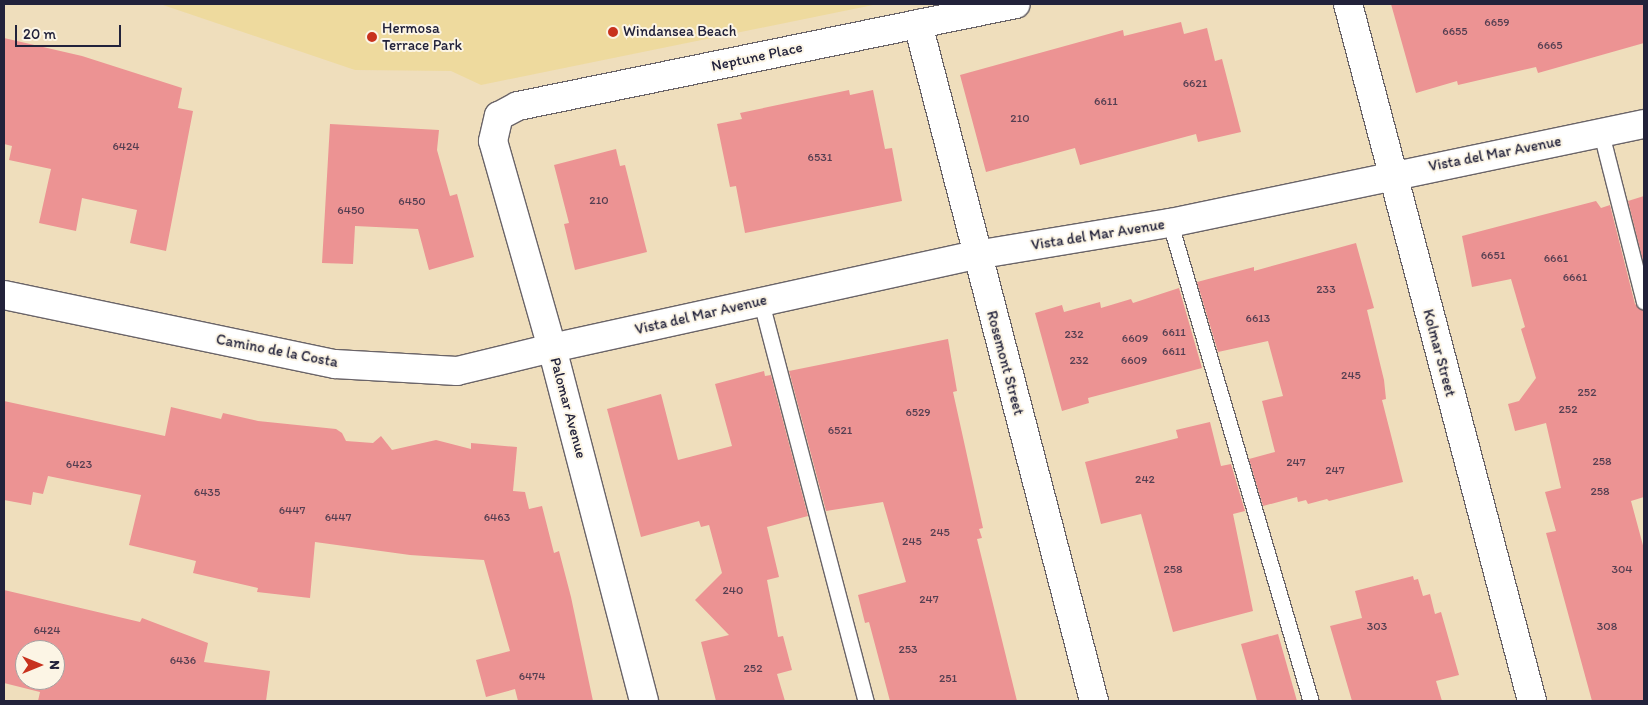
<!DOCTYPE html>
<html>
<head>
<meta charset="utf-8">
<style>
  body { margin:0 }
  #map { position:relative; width:1648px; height:705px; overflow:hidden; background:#efdebc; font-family:Itim,sans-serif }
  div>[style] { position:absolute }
  .sand>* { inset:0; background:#eeda9e }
  .building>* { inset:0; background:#ec9393 }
  .roads { filter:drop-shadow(1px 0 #6a6468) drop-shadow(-1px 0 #6a6468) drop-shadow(0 1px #6a6468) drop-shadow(0 -1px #6a6468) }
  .service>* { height:15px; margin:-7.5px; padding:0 7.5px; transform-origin:7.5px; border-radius:7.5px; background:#fff }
  .minor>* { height:28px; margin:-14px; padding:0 14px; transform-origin:14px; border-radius:14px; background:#fff }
  .tertiary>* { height:28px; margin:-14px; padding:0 14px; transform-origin:14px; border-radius:14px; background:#fff }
  .dots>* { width:14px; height:14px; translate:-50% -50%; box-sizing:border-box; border:2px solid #fcf5e5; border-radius:50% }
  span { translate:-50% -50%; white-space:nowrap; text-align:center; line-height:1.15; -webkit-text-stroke:4px #fcf5e5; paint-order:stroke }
  .number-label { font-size:12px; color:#543e51 }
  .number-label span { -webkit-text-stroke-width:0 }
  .poi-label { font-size:15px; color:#22223b }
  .left { translate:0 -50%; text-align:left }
  .street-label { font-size:15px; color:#22223b }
  .frame { position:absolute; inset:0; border:5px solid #22223b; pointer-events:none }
  .north { position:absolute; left:15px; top:640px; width:50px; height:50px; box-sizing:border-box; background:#fcf5e5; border:1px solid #a5a1a1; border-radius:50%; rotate:90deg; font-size:14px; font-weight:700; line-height:20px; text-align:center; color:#22223b }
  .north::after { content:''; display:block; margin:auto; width:18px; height:22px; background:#c8321e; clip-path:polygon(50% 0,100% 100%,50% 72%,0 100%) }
  .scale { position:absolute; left:15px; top:25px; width:106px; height:22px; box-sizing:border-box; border:2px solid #22223b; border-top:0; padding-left:6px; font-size:15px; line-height:18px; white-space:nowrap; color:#22223b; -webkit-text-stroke:4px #fcf5e5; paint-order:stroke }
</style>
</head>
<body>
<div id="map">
  <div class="sand">
    <i style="clip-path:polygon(160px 4px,878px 4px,481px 85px,451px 71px,355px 70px)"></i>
  </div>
  <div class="building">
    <i style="clip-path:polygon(1391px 4px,1644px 4px,1644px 43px,1538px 73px,1536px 67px,1458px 85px,1457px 81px,1416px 93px)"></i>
    <i style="clip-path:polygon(1181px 22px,1184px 34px,1207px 28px,1215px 61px,1222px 59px,1241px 132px,1198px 142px,1196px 134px,1080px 165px,1075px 148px,986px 172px,960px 75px,1123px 30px,1124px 36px)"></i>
    <i style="clip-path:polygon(4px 38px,82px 56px,182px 88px,178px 108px,193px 111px,166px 251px,130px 243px,137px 210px,82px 198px,76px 231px,39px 223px,51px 169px,9px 160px,12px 146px,4px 144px)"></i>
    <i style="clip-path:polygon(849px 90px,850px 95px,873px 90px,885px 149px,892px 148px,902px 201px,745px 233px,736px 186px,730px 187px,717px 124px,742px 119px,740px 113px)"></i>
    <i style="clip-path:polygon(330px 124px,439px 130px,437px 150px,450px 196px,457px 194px,474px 257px,429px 270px,418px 229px,355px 226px,353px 264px,322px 263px)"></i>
    <i style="clip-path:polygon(616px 149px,620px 166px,625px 165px,647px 252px,575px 270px,564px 224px,569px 223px,554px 165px)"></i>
    <i style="clip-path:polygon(1644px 196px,1644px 265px,1628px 201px)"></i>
    <i style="clip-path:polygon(1596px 201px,1601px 208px,1610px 205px,1635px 304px,1644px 311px,1644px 497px,1631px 501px,1644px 549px,1644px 701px,1592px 701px,1546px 533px,1556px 531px,1545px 492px,1561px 488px,1546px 423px,1515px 431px,1508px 404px,1519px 401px,1536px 378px,1521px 329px,1525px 327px,1511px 279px,1472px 287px,1462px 236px)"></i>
    <i style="clip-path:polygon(1356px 243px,1374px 308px,1367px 310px,1384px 380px,1386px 399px,1382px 400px,1403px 482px,1329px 501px,1327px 499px,1308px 504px,1306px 500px,1298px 502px,1297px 497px,1263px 506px,1249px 459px,1275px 452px,1262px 401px,1283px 396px,1268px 341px,1218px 352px,1197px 282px,1254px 267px,1254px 271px)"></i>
    <i style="clip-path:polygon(1179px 288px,1202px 368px,1088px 398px,1089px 403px,1062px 411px,1035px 313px,1062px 305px,1064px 312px,1100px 302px,1101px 308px,1131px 299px,1133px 303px)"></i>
    <i style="clip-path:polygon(948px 339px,957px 391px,953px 392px,983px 528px,979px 529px,982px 538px,977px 539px,1017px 701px,890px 701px,869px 622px,865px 623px,858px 595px,906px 582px,883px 502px,826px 511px,789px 371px)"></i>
    <i style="clip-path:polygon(764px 371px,765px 376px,771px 375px,808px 516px,767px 527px,779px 577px,767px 580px,778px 637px,783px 636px,792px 670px,777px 674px,785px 701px,716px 701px,701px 642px,729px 635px,695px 600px,722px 573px,709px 525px,701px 527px,699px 521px,641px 537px,607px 409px,661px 394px,678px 460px,732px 446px,715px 384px)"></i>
    <i style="clip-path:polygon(4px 401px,165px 436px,171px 407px,221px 419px,223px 413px,258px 421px,336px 429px,342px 433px,346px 441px,373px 443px,381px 436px,392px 450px,436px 440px,471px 449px,471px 443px,517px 447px,513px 491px,525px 492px,529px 509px,542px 506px,554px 553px,559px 551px,571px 597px,593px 701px,518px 701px,515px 689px,486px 697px,476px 660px,510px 651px,484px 560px,410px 555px,315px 542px,310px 598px,257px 592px,258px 588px,193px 573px,196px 561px,129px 545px,141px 495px,48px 476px,43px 494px,33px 492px,31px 505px,4px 500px)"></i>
    <i style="clip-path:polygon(1210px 422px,1221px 466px,1231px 464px,1245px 511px,1233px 514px,1253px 611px,1173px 632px,1141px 514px,1101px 524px,1085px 462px,1178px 438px,1176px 430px)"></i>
    <i style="clip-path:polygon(1413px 576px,1414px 580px,1418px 579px,1423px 596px,1430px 594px,1435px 614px,1441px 612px,1459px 675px,1436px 681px,1442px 701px,1352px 701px,1330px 626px,1362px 618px,1355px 591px)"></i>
    <i style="clip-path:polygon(evenodd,4px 590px,140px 622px,142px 618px,208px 643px,204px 662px,270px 671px,266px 701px,38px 701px,40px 692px,4px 683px,4px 590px,25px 650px,55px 650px,55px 680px,25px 680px,25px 650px)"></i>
    <i style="clip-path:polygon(1278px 634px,1297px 701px,1257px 701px,1241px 644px)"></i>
  </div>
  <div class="roads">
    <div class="service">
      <i style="left:1601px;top:133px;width:174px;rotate:75.7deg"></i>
      <i style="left:1170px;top:223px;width:498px;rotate:73.6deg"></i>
      <i style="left:761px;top:302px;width:413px;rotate:75.3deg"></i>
    </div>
    <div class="minor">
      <i style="left:1348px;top:4px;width:721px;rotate:75.21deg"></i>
      <i style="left:918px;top:24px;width:700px;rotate:75.43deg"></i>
      <i style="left:552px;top:348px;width:434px;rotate:-12.4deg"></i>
      <i style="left:976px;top:255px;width:197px;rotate:-9.4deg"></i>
      <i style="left:1170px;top:223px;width:484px;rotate:-11.8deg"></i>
    </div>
    <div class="tertiary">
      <i style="left:4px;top:295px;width:338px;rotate:11.8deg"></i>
      <i style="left:335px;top:364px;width:122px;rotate:3.3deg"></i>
      <i style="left:457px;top:371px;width:98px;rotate:-13.6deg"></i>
      <i style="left:644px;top:701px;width:365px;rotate:-104.6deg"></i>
      <i style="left:552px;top:348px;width:215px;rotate:-105.9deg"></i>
      <i style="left:493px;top:141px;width:26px;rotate:-77deg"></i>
      <i style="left:499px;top:116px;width:21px;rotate:-28deg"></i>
      <i style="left:518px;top:106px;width:508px;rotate:-11.58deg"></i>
    </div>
  </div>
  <div class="dots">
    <i style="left:613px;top:32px;background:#c8321e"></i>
    <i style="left:372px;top:37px;background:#c8321e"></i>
  </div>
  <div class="number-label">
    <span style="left:1497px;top:23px">6659</span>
    <span style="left:1455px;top:32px">6655</span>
    <span style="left:1550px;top:46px">6665</span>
    <span style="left:1195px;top:84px">6621</span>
    <span style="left:1106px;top:102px">6611</span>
    <span style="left:1020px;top:119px">210</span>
    <span style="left:126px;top:147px">6424</span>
    <span style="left:820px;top:158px">6531</span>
    <span style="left:599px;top:201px">210</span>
    <span style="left:412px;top:202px">6450</span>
    <span style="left:351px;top:211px">6450</span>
    <span style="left:1493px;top:256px">6651</span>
    <span style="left:1556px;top:259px">6661</span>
    <span style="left:1575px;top:278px">6661</span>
    <span style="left:1326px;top:290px">233</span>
    <span style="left:1258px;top:319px">6613</span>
    <span style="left:1174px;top:333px">6611</span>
    <span style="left:1074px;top:335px">232</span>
    <span style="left:1135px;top:339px">6609</span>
    <span style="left:1174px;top:352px">6611</span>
    <span style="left:1079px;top:361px">232</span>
    <span style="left:1134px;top:361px">6609</span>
    <span style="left:1351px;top:376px">245</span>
    <span style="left:1587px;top:393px">252</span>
    <span style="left:1568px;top:410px">252</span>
    <span style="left:918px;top:413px">6529</span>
    <span style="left:840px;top:431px">6521</span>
    <span style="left:1602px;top:462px">258</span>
    <span style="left:1296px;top:463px">247</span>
    <span style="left:79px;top:465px">6423</span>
    <span style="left:1335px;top:471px">247</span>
    <span style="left:1145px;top:480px">242</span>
    <span style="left:1600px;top:492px">258</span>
    <span style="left:207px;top:493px">6435</span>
    <span style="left:292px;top:511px">6447</span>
    <span style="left:338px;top:518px">6447</span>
    <span style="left:497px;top:518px">6463</span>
    <span style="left:940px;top:533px">245</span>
    <span style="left:912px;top:542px">245</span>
    <span style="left:1173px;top:570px">258</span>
    <span style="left:1622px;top:570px">304</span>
    <span style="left:733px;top:591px">240</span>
    <span style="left:929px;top:600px">247</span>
    <span style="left:1377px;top:627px">303</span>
    <span style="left:1607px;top:627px">308</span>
    <span style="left:47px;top:631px">6424</span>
    <span style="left:908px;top:650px">253</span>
    <span style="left:183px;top:661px">6436</span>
    <span style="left:753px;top:669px">252</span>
    <span style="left:532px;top:677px">6474</span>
    <span style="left:948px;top:679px">251</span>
  </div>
  <div class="poi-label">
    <span class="left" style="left:382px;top:37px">Hermosa<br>Terrace Park</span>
    <span class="left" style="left:623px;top:32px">Windansea Beach</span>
  </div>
  <div class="street-label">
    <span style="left:757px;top:57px;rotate:-12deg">Neptune Place</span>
    <span style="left:1495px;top:154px;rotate:-11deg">Vista del Mar Avenue</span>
    <span style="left:1098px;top:235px;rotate:-9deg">Vista del Mar Avenue</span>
    <span style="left:701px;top:315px;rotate:-13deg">Vista del Mar Avenue</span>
    <span style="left:277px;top:351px;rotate:11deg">Camino de la Costa</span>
    <span style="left:1439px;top:353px;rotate:75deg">Kolmar Street</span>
    <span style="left:1005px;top:363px;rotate:75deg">Rosemont Street</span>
    <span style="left:568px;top:408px;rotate:75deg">Palomar Avenue</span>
  </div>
  <div class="frame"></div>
  <div class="north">N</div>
  <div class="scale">20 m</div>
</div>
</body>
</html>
